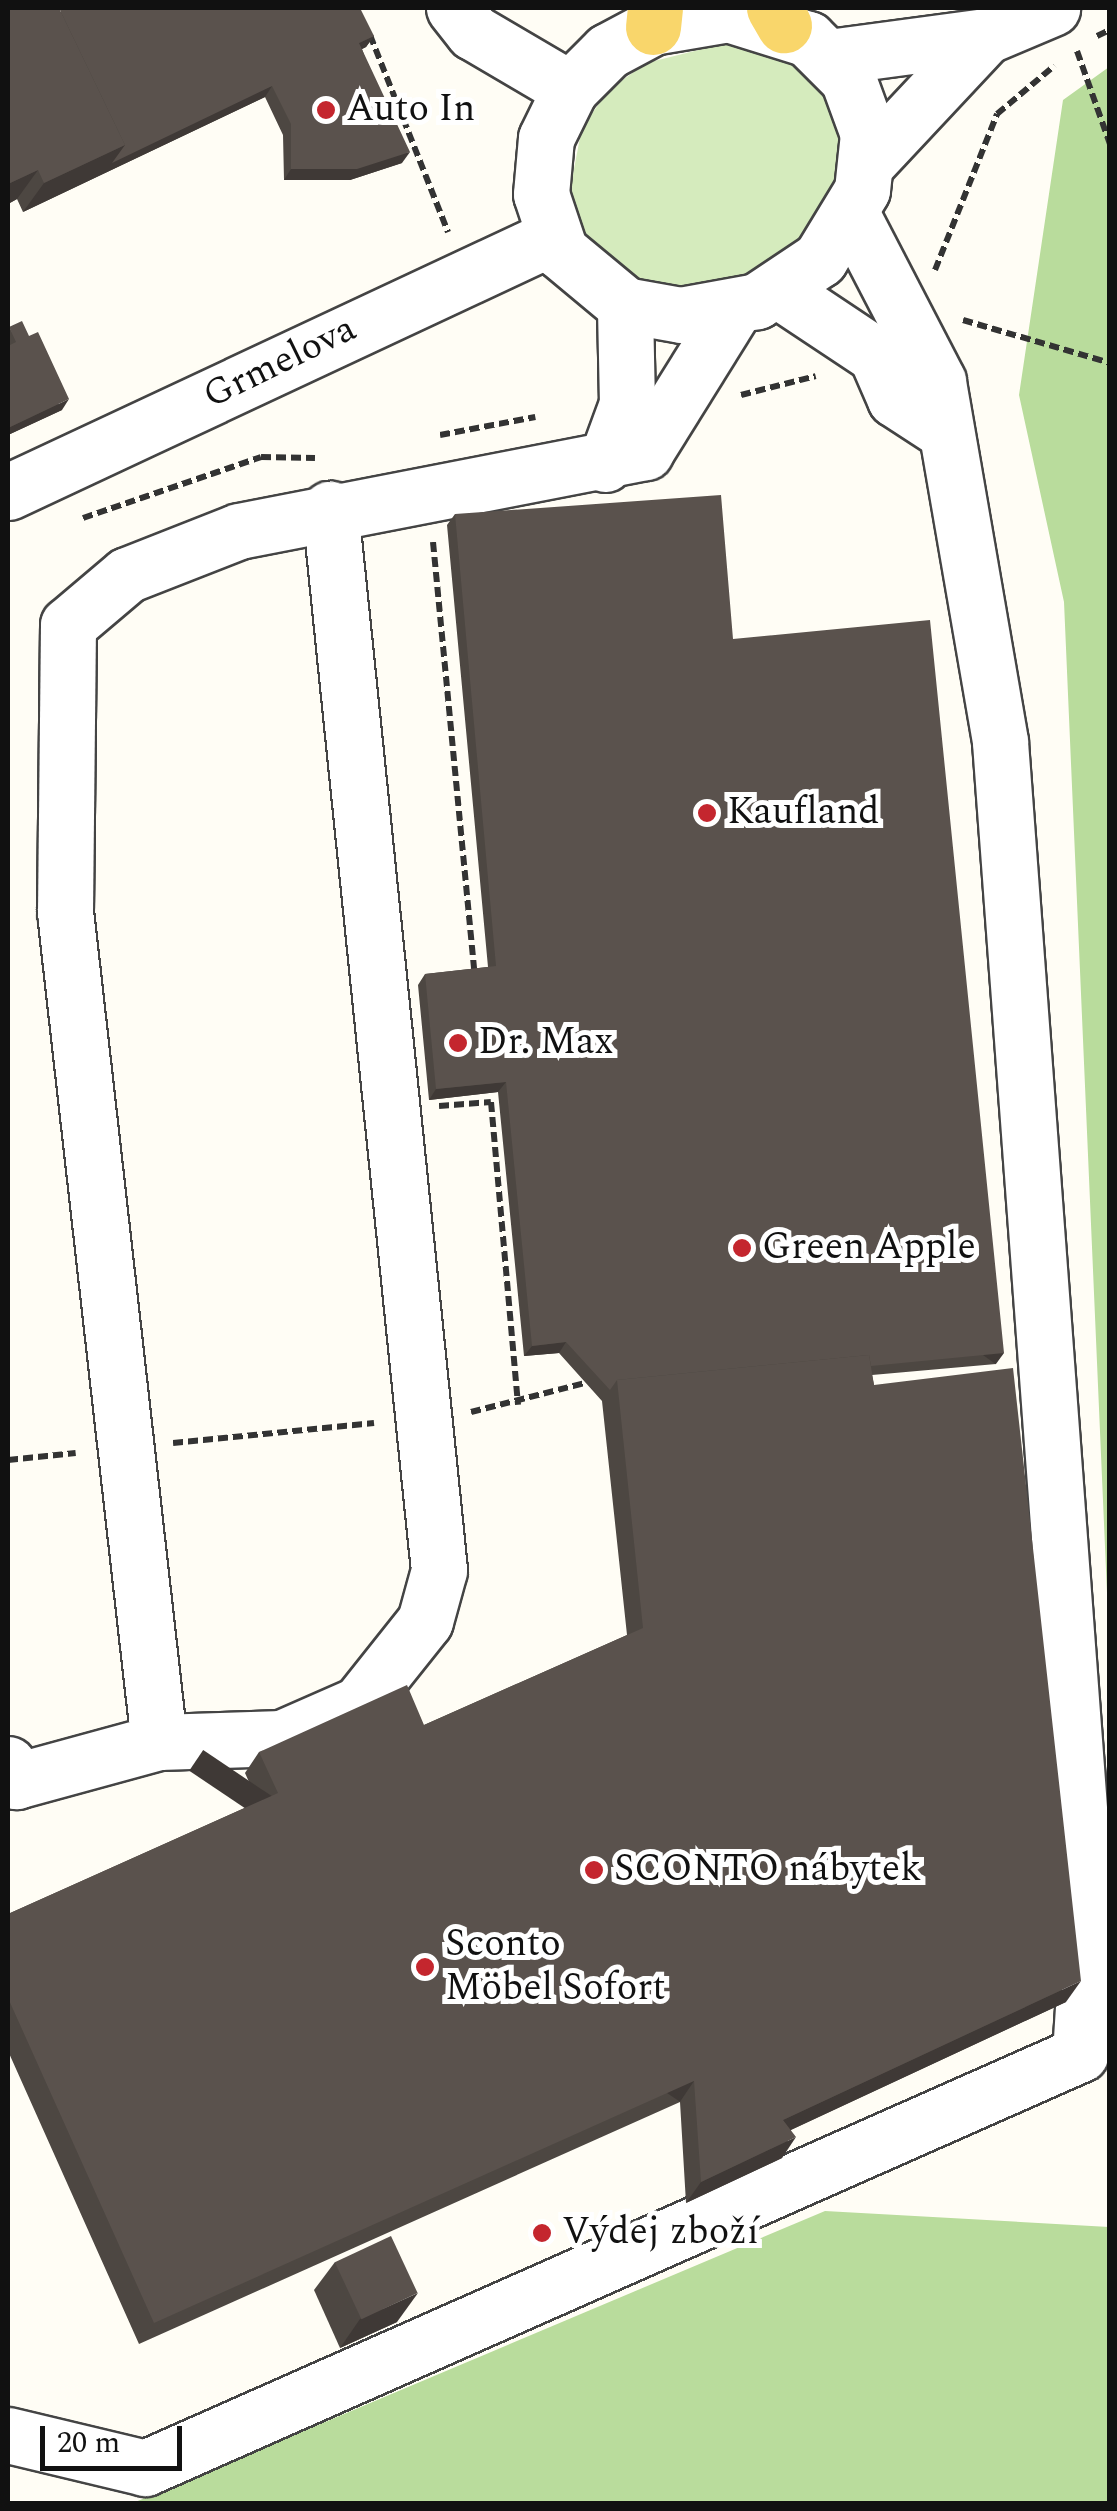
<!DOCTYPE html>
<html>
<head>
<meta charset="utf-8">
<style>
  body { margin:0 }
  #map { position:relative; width:1117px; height:2511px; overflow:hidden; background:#fffdf5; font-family:Spectral,serif }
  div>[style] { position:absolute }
  .green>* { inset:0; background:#d5ebbd }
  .forest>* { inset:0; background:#b9dc9c }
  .path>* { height:6px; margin-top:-3px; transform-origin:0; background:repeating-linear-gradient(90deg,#333 0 10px,transparent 0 15px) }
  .roads { filter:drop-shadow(2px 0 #444) drop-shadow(-2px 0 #444) drop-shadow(0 2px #444) drop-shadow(0 -2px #444) }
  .minor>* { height:55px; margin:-27.5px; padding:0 27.5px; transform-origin:27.5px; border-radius:27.5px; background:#fff }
  .major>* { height:55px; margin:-27.5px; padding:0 27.5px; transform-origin:27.5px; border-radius:27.5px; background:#f9d66b }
  .wall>* { inset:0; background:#4d4742 }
  .shaded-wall>* { inset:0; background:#3f3936; transform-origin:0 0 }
  .building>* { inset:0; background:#5a524d; transform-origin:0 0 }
  .dots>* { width:28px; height:28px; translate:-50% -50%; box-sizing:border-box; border:5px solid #fff; border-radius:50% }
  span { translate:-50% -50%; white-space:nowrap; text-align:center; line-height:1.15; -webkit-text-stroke:10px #fff; paint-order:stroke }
  .poi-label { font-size:38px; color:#111 }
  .left { translate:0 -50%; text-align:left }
  .street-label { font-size:38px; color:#111 }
  .frame { position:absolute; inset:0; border:10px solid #111; pointer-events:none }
  .scale { position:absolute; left:40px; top:2426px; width:142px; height:45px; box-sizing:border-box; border:5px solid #111; border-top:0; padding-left:12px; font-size:30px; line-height:35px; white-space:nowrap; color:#111; -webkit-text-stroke:8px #fff; paint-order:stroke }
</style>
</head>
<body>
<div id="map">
  <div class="green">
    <i style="clip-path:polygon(731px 42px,777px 51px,815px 78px,840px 117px,841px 186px,788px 259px,707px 292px,638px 284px,583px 241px,569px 195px,582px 127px,609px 90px,646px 63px)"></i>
  </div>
  <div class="forest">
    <i style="clip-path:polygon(1109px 67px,1109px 1639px,1064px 602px,1019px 395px,1063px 100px)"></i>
    <i style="clip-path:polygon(825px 2211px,1109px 2227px,1109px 2503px,133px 2503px)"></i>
  </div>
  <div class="path">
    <i style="left:370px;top:35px;width:212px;rotate:68.4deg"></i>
    <i style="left:1097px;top:36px;width:14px;rotate:-25deg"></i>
    <i style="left:1077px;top:51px;width:99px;rotate:70.5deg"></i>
    <i style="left:935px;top:270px;width:168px;rotate:-68.3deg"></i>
    <i style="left:997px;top:114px;width:75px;rotate:-40.1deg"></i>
    <i style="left:963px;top:320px;width:153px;rotate:16.3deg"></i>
    <i style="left:741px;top:395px;width:77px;rotate:-14.2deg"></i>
    <i style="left:440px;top:435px;width:97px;rotate:-10.7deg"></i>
    <i style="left:83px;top:518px;width:188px;rotate:-18.9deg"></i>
    <i style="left:261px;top:457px;width:54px;rotate:1.1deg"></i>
    <i style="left:433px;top:542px;width:437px;rotate:84.5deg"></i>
    <i style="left:439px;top:1106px;width:52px;rotate:-4.4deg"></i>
    <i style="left:491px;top:1102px;width:304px;rotate:84.9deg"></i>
    <i style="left:471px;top:1412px;width:118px;rotate:-14.3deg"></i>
    <i style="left:173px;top:1443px;width:202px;rotate:-5.7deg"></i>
    <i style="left:8px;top:1460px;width:68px;rotate:-5.9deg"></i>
  </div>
  <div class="roads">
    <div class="minor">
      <i style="left:454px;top:8px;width:31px;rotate:52deg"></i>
      <i style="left:473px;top:32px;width:113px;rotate:30.4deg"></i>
      <i style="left:728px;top:14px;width:84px;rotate:17.4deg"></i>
      <i style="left:808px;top:39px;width:57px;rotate:45deg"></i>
      <i style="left:848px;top:79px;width:59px;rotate:70deg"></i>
      <i style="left:868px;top:134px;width:56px;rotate:96.1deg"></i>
      <i style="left:862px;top:190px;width:81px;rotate:121.3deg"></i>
      <i style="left:820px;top:259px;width:76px;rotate:146.3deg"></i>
      <i style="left:757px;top:301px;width:77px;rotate:169.6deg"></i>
      <i style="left:681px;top:315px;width:57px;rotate:-169.9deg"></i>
      <i style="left:625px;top:305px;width:85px;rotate:-140.3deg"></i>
      <i style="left:560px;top:251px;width:60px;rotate:-108.4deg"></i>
      <i style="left:541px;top:194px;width:56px;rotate:-84.9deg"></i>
      <i style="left:546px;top:138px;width:55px;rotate:-63.9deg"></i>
      <i style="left:570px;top:89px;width:54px;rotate:-45deg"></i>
      <i style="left:608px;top:51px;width:51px;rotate:-28.1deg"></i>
      <i style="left:653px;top:27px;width:76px;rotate:-9.8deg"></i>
      <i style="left:829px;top:57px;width:158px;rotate:-7.6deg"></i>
      <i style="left:986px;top:36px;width:72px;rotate:-23deg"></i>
      <i style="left:867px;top:163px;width:174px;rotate:-46.9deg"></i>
      <i style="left:778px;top:290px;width:118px;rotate:33.6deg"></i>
      <i style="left:876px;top:355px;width:48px;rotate:66.6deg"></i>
      <i style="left:895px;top:399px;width:55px;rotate:33.1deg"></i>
      <i style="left:605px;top:464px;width:64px;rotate:-69.9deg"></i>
      <i style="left:627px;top:404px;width:99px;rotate:-91.2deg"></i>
      <i style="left:8px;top:492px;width:602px;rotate:-25.07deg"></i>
      <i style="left:159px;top:1742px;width:835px;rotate:-96.46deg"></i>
      <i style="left:65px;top:912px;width:287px;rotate:-89.4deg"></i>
      <i style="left:68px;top:625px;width:77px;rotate:-40.3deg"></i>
      <i style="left:127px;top:575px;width:120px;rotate:-21.4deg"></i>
      <i style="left:239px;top:531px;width:414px;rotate:-11deg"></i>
      <i style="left:645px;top:452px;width:168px;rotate:-58.1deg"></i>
      <i style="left:8px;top:1764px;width:19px;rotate:65deg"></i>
      <i style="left:16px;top:1781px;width:148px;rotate:-15.3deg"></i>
      <i style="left:159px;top:1742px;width:123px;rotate:-1.9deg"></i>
      <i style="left:282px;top:1738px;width:84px;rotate:-23.8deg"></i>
      <i style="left:359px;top:1704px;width:106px;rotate:-51.5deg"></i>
      <i style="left:425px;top:1621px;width:53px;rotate:-74.6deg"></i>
      <i style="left:439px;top:1570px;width:1067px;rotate:-95.87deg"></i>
      <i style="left:8px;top:2435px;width:141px;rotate:13.5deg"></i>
      <i style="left:145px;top:2468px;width:1023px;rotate:-23.88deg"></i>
      <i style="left:1080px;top:2054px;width:125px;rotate:-86.3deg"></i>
      <i style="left:1088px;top:1929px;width:1191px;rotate:-94.24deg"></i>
      <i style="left:1000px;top:741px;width:365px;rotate:-99.8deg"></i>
      <i style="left:938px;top:381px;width:187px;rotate:-117.4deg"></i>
    </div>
    <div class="major">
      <i style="left:774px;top:8px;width:20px;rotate:60deg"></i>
      <i style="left:653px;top:27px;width:19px;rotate:-84deg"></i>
    </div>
  </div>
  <div class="wall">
    <i style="clip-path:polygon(8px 8px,374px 36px,366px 47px,362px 49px,402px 163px,350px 180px,284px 180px,283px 135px,265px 97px,23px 212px,17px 199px,8px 204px)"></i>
    <i style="clip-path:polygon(9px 327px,62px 410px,8px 435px,8px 328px)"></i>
    <i style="clip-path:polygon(455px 514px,733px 639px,996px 1364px,872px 1375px,874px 1385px,1066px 2002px,791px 2130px,782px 2158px,686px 2203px,680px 2102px,139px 2344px,8px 2051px,8px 1914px,258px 1802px,245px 1773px,259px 1752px,424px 1725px,627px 1635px,602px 1401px,559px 1353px,524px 1356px,498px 1092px,429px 1100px,418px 985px,425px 974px,488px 967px,447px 525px)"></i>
    <i style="clip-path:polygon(335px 2262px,397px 2322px,340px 2348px,314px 2290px)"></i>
  </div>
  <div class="shaded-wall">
    <i style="clip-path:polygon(374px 36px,366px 47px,352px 54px,359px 43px)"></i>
    <i style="clip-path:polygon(272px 86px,265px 97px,23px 212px,44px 183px,125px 145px)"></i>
    <i style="clip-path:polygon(410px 152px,402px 163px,350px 180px,284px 180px,291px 169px)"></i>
    <i style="clip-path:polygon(38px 170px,17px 199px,8px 204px,8px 184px)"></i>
    <i style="clip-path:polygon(69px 399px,62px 410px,8px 435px,8px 428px)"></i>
    <i style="clip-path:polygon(506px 1082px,498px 1092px,429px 1100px,436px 1089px)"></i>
    <i style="clip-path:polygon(566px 1342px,559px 1353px,524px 1356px,532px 1346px)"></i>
    <i style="left:1004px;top:1353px;width:14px;height:388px;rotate:126deg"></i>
    <i style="clip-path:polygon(1081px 1981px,1066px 2002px,769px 2140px,783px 2120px)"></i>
    <i style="left:694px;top:2081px;width:25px;height:592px;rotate:124deg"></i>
    <i style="clip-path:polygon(796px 2137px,782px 2158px,686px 2203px,701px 2182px)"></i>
    <i style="clip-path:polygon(418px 2293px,397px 2322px,340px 2348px,360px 2319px)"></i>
  </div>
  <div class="building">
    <i style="clip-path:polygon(8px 8px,59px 8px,125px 145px,44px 183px,38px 170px,8px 184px)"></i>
    <i style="clip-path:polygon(59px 8px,360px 8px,374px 36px,359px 43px,410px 152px,357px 169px,291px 169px,291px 124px,272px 86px,112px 163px,125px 145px)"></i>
    <i style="clip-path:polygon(22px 321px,29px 336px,38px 332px,69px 399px,8px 428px,8px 346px,16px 342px,9px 327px)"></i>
    <i style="clip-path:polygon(721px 495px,733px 639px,930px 620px,1004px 1353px,871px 1366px,869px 1355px,617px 1380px,610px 1390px,566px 1342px,532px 1346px,506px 1082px,436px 1089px,425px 974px,496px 966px,455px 514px)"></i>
    <i style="clip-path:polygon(869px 1355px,874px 1385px,1013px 1368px,1081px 1981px,783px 2120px,796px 2137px,701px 2182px,694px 2081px,154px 2323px,8px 1998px,8px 1914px,278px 1793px,259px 1752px,407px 1685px,424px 1725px,643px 1628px,617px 1380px)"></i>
    <i style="left:391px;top:2236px;width:63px;height:62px;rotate:65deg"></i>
  </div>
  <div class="dots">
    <i style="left:326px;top:110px;background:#c4262e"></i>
    <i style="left:707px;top:813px;background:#c4262e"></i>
    <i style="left:458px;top:1043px;background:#c4262e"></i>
    <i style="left:742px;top:1248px;background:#c4262e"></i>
    <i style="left:594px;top:1870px;background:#c4262e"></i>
    <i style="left:425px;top:1967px;background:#c4262e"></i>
    <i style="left:542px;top:2233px;background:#c4262e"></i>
  </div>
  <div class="poi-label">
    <span class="left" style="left:346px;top:110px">Auto In</span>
    <span class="left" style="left:727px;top:813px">Kaufland</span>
    <span class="left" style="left:478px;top:1043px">Dr. Max</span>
    <span class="left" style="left:762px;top:1248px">Green Apple</span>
    <span class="left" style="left:614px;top:1870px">SCONTO nábytek</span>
    <span class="left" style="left:445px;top:1967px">Sconto<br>Möbel Sofort</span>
    <span class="left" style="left:562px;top:2233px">Výdej zboží</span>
  </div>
  <div class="street-label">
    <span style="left:280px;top:363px;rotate:-26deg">Grmelova</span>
  </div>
  <div class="frame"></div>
  <div class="scale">20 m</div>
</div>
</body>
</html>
